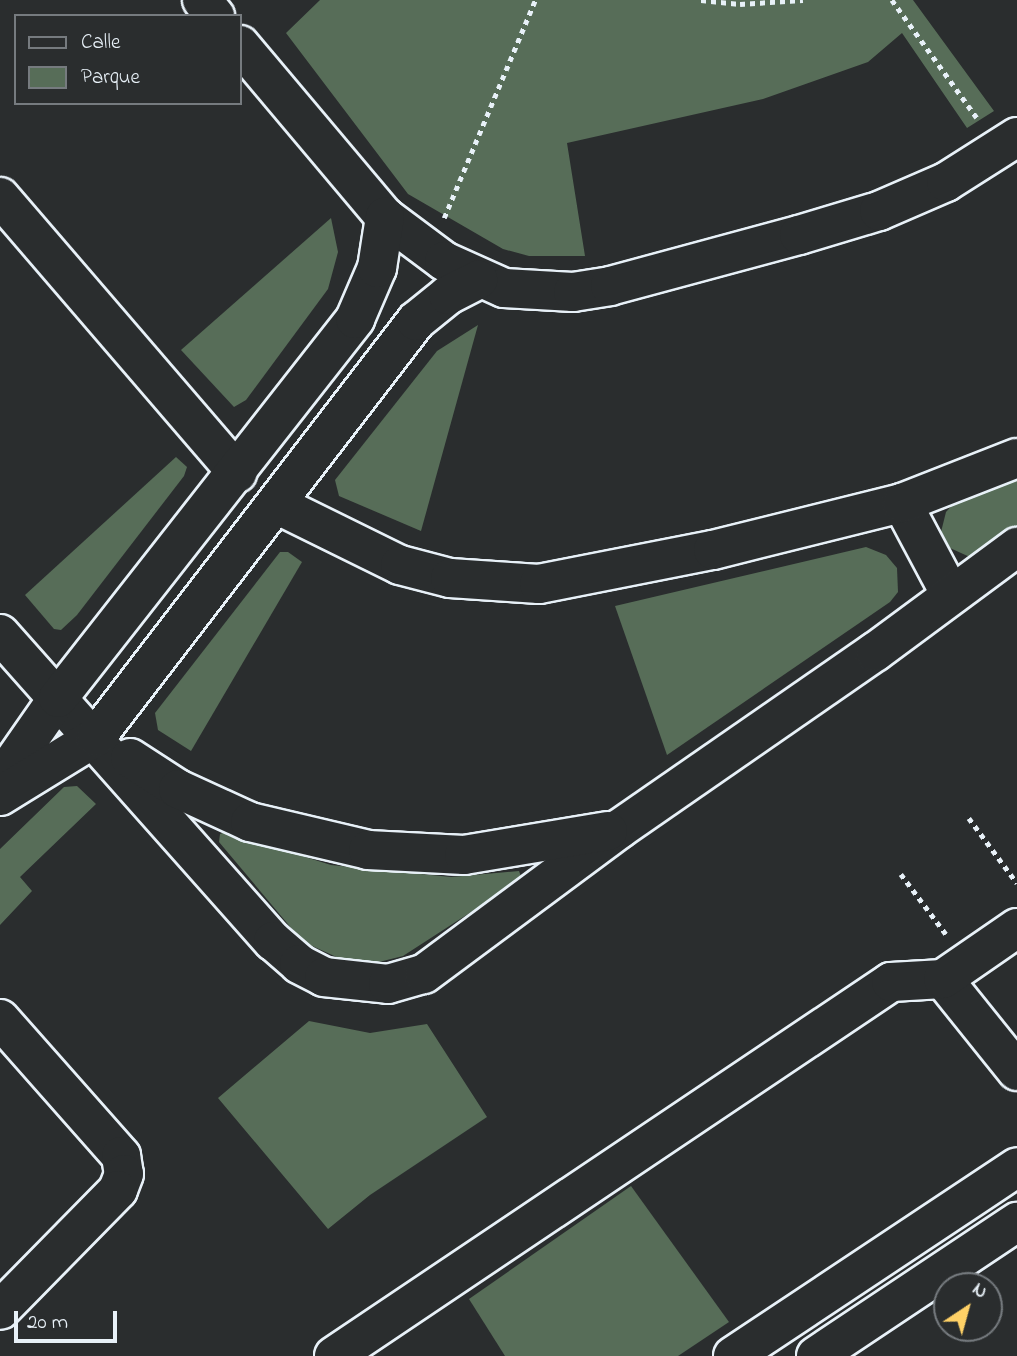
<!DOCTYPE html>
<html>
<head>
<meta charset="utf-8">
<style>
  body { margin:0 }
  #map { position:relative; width:1017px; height:1356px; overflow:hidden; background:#2a2d2e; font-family:"Indie Flower",sans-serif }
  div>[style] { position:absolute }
  .green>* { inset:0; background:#576d58 }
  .path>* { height:4.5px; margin-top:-2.25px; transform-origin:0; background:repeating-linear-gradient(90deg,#e8f1f8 0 5px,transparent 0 10px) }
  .roads { filter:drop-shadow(2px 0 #e8f1f8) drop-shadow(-2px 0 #e8f1f8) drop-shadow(0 2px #e8f1f8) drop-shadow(0 -2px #e8f1f8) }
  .minor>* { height:38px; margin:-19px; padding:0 19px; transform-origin:19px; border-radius:19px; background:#2a2d2e }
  span { translate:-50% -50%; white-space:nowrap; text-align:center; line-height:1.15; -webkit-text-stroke:5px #2a2d2e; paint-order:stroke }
  .legend { position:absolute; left:14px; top:14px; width:228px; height:91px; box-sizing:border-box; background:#2a2d2e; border:2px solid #767b7f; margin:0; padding:9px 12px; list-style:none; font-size:21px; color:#e8f1f8 }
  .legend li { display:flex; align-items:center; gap:14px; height:35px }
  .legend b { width:35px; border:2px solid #767b7f }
  .north { position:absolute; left:933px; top:1272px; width:70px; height:70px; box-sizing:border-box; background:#2a2d2e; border:2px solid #767b7f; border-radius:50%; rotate:36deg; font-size:19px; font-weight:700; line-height:28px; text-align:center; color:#e8f1f8 }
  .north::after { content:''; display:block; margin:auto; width:24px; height:32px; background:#ffd166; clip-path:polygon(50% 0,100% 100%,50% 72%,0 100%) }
  .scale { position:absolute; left:14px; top:1311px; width:103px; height:32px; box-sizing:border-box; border:4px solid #e8f1f8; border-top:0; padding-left:9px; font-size:21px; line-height:24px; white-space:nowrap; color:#e8f1f8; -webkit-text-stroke:5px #2a2d2e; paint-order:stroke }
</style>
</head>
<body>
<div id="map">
  <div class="green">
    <i style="clip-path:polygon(320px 0,913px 0,994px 111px,967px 128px,902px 33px,868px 62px,763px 99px,567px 143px,585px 256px,529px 256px,503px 249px,408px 194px,286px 33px)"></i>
    <i style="clip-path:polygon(331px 218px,338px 252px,328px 289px,246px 400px,234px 407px,181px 350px)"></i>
    <i style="clip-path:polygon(478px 325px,421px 531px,339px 496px,335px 480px,437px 351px)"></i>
    <i style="clip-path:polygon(176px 457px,187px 467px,184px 476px,77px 615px,61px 630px,54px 629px,25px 595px)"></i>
    <i style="clip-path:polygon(1017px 476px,1017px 531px,972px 558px,950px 548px,941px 532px,946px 512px,956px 501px)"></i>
    <i style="clip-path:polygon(866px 547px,886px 555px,897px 568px,898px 592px,890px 602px,667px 755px,615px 606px)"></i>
    <i style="clip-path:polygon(280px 552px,288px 552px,302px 562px,191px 751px,158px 730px,155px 713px)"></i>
    <i style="clip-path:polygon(77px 786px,96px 804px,20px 877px,32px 891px,0 925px,0 849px,64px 787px)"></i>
    <i style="clip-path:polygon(225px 832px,331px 865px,451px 877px,519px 871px,522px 879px,403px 956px,375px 963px,343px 960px,308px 944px,292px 929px,219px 842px,220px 834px)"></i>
    <i style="clip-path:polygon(309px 1021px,370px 1033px,427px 1024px,487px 1117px,370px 1195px,328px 1229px,218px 1098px)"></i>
    <i style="clip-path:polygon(631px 1186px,729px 1322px,678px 1356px,505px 1356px,469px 1299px)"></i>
  </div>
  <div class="path">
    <i style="left:701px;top:0;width:39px;rotate:6deg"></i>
    <i style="left:740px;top:4px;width:63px;rotate:-3.6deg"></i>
    <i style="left:892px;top:0;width:145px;rotate:54.2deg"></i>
    <i style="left:444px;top:218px;width:236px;rotate:-67.3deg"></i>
    <i style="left:969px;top:818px;width:81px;rotate:53.6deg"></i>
    <i style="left:901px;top:874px;width:75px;rotate:53.1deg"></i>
  </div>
  <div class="roads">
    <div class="minor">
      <i style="left:202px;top:0;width:21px;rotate:51deg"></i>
      <i style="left:240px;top:45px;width:225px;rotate:49.9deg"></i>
      <i style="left:385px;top:217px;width:74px;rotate:36.7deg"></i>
      <i style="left:444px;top:261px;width:66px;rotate:24.2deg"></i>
      <i style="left:504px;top:288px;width:69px;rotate:3.3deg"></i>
      <i style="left:573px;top:292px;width:37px;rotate:-9deg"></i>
      <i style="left:610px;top:286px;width:196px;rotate:-15.1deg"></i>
      <i style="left:799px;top:235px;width:84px;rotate:-16.7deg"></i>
      <i style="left:879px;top:211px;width:73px;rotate:-23.4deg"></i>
      <i style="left:946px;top:182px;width:84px;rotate:-32.4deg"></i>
      <i style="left:0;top:197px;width:364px;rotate:49.3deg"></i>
      <i style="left:902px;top:503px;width:104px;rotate:62deg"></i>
      <i style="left:276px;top:504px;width:138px;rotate:26.2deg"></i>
      <i style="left:400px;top:565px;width:52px;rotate:14.6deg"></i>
      <i style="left:450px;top:578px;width:89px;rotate:3.9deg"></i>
      <i style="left:539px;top:584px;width:177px;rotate:-11.1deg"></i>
      <i style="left:713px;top:550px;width:195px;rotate:-14deg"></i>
      <i style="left:902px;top:503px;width:123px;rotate:-21.4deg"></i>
      <i style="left:0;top:634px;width:411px;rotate:48.4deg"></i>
      <i style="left:273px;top:941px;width:35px;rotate:41deg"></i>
      <i style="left:299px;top:964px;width:28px;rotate:27deg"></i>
      <i style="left:324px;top:977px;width:64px;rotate:6.2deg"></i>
      <i style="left:388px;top:984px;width:37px;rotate:-16deg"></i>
      <i style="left:424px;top:974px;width:243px;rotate:-36.6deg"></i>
      <i style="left:619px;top:829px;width:311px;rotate:-34.7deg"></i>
      <i style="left:875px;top:652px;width:177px;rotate:-36.5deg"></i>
      <i style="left:130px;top:758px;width:57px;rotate:32.9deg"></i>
      <i style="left:178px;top:789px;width:79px;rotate:24.6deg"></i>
      <i style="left:250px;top:822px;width:121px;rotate:13.3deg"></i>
      <i style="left:368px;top:850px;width:96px;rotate:3deg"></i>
      <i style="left:464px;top:855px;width:146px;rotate:-9.5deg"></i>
      <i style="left:0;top:781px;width:101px;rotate:-55.1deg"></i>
      <i style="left:58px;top:698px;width:482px;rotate:-51.9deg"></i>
      <i style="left:355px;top:319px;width:56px;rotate:-66.7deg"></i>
      <i style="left:377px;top:268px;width:52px;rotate:-81.1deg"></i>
      <i style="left:0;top:796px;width:113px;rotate:-31.6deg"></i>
      <i style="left:96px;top:737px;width:525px;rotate:-52.43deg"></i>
      <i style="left:416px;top:321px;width:41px;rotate:-39.1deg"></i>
      <i style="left:448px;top:295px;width:34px;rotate:-27deg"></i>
      <i style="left:943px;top:979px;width:118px;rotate:51.2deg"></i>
      <i style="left:0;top:1019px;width:183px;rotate:48.5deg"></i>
      <i style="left:121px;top:1156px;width:18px;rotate:81deg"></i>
      <i style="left:124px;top:1174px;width:17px;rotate:111deg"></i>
      <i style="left:118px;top:1190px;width:168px;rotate:134.5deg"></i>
      <i style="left:334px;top:1356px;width:671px;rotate:-33.88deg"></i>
      <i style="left:891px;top:982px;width:52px;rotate:-3.3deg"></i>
      <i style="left:943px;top:979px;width:90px;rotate:-34.6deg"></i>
      <i style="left:733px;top:1356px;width:341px;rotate:-33.6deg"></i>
      <i style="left:816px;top:1356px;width:242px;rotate:-33.7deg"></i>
    </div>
  </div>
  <ul class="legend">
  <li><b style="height:9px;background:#2a2d2e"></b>Calle</li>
  <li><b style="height:19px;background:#576d58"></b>Parque</li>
  </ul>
  <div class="north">N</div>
  <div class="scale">20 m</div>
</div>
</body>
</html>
